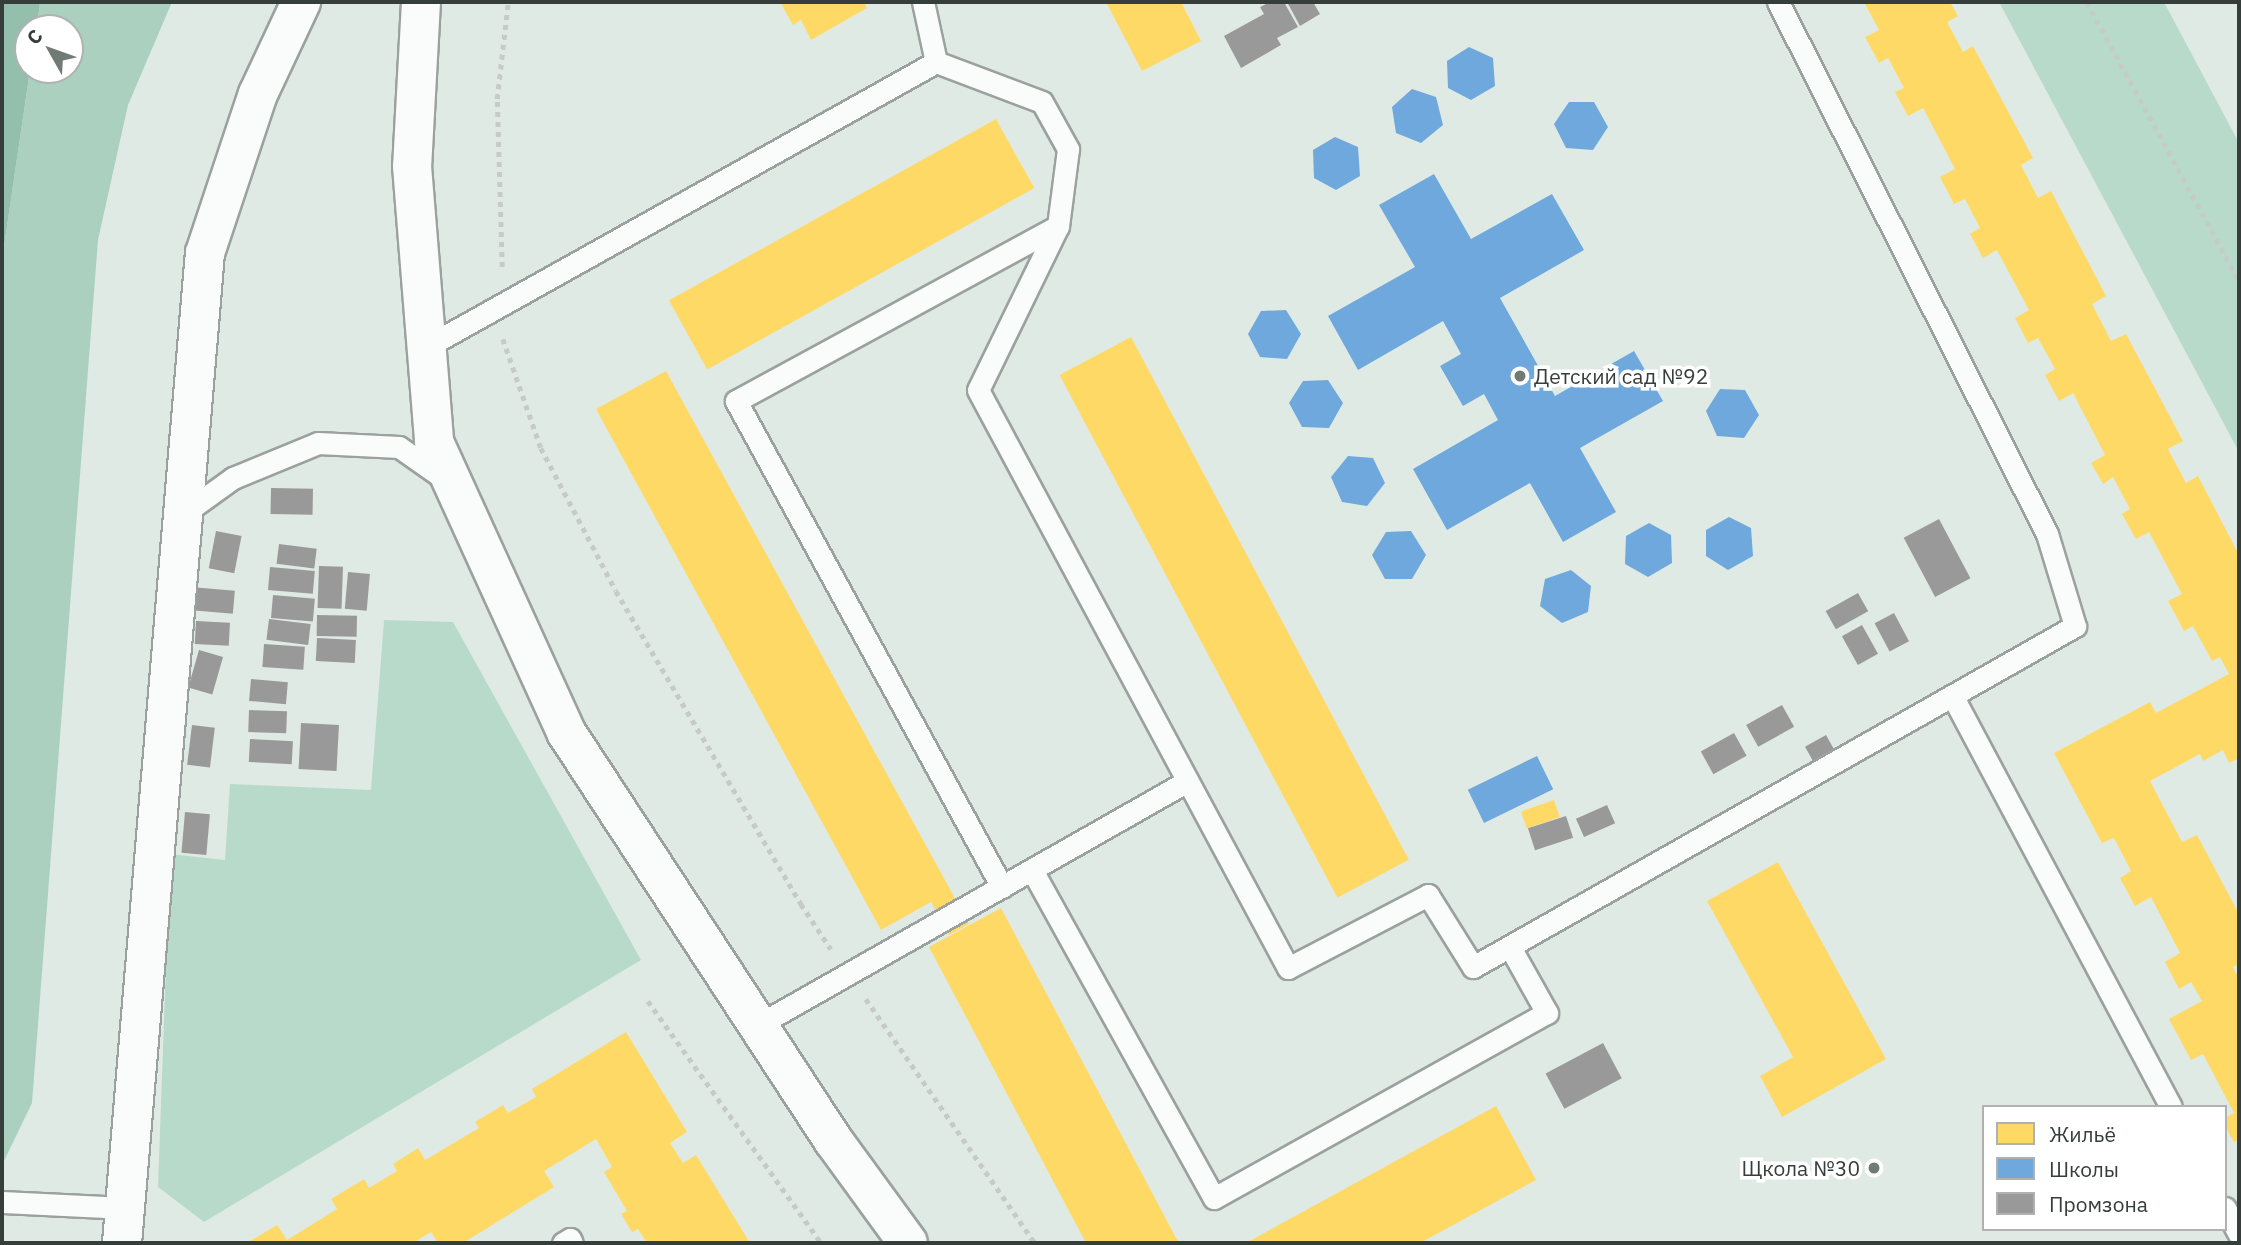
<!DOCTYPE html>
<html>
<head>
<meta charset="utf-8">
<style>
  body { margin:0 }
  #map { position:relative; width:2241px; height:1245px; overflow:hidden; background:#e0eae5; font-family:"IBM Plex Sans",sans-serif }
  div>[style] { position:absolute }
  .green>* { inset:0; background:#b8dacb }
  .forest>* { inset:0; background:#acd0c0 }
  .water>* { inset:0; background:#94bfad }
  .homes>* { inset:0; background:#ffd966; transform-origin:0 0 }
  .schools>* { inset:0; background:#6fa8dc; transform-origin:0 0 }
  .industry>* { inset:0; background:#999; transform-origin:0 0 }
  .path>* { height:4.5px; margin-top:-2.25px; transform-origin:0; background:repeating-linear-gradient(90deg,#c6cac8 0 5px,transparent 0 10px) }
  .roads { filter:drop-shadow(2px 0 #9aa19e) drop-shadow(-2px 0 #9aa19e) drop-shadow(0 2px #9aa19e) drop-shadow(0 -2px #9aa19e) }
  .lane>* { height:21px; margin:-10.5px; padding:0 10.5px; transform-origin:10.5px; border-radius:10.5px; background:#fafcfb }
  .street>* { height:38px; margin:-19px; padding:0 19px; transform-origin:19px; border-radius:19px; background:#fafcfb }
  .secondary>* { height:38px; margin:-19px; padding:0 19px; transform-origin:19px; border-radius:19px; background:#fafcfb }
  .dots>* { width:19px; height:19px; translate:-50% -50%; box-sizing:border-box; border:4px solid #fff; border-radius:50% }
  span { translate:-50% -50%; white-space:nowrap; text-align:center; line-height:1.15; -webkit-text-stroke:7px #fff; paint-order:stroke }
  .poi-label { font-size:21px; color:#363e3b }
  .left { translate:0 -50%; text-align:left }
  .right { translate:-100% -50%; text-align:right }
  .frame { position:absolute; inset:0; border:4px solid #363e3b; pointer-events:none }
  .legend { position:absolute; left:1982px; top:1105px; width:245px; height:126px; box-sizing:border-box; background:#fff; border:2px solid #afb2b1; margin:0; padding:9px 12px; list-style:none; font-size:21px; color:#363e3b }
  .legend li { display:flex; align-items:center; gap:14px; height:35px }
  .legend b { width:35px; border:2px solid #afb2b1 }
  .north { position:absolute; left:14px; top:14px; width:70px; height:70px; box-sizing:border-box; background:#fff; border:2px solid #afb2b1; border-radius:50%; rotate:310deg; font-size:19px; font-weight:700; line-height:28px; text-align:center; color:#363e3b }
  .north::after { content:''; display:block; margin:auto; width:24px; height:32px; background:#727a76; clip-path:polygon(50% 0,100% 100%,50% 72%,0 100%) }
</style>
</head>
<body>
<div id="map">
  <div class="green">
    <i style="clip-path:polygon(1999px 2px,2164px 2px,2239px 143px,2239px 452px)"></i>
    <i style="clip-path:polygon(384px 620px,453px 622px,641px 960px,204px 1222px,158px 1187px,170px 854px,225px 860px,230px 784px,371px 790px)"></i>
  </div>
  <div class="forest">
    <i style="clip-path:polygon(40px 2px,172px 2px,128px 105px,98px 240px,32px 1103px,2px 1165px,2px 260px,30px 70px,70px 70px,70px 28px,37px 28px)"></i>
  </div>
  <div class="water">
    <i style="clip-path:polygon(2px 2px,40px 2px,37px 28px,28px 28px,30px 70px,2px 260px)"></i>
  </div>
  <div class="homes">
    <i style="clip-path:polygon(780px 2px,864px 2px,867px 8px,811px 40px,801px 20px,793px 25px)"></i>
    <i style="clip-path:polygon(1106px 2px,1181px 2px,1201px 41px,1142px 71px)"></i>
    <i style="clip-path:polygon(1864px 2px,1950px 2px,1958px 16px,1947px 22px,1963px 52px,1973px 46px,2033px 158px,2021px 165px,2038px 198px,2051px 191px,2106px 296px,2092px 304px,2111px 341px,2126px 334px,2183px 441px,2168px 449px,2186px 483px,2198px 476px,2239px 555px,2239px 758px,2229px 763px,2223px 750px,2203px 761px,2200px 754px,2150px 781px,2182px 842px,2197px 835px,2239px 914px,2239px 964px,2233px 967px,2239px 979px,2239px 1140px,2234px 1142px,2225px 1126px,2225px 1118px,2234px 1113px,2203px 1054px,2191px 1060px,2169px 1019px,2202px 1001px,2191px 982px,2179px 989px,2165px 962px,2180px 953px,2151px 897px,2135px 906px,2120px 878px,2131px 871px,2114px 838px,2102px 843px,2054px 753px,2150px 702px,2156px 713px,2229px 674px,2220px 657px,2212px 661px,2193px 626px,2184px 631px,2168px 601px,2182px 594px,2149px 532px,2136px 539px,2122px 514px,2130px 509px,2113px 477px,2103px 484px,2091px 463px,2105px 455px,2073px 393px,2059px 401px,2045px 375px,2055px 369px,2038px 338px,2028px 343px,2015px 318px,2029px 310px,1997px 250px,1983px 258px,1970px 234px,1980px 228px,1965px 199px,1954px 204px,1940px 177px,1955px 169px,1923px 108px,1908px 116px,1895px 92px,1904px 88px,1888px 58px,1879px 63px,1865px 37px,1879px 30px)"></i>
    <i style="left:996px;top:119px;width:79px;height:374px;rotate:61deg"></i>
    <i style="left:1131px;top:337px;width:592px;height:81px;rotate:62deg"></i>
    <i style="clip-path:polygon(666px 371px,969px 924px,949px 935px,931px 902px,881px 930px,596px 409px)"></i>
    <i style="left:1554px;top:800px;width:18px;height:35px;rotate:71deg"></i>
    <i style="clip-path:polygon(1778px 862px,1886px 1059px,1782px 1117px,1760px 1076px,1793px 1057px,1707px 901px)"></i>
    <i style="clip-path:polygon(1001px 908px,1175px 1236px,1179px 1243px,1086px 1243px,929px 947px)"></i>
    <i style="clip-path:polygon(626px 1032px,687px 1132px,670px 1143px,683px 1163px,696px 1155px,750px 1243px,647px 1243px,638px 1229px,632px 1232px,621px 1214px,627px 1211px,604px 1172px,612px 1167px,596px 1139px,544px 1171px,554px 1187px,463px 1243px,438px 1243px,431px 1232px,413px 1243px,247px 1243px,277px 1225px,287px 1240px,337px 1209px,331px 1199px,364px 1179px,369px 1188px,397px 1171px,393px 1164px,418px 1148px,425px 1160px,479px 1128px,475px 1122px,503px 1105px,508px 1113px,536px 1097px,532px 1089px)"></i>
    <i style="clip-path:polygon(1496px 1106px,1536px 1180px,1420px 1243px,1246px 1243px)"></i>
  </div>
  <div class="schools">
    <i style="clip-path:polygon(1469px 47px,1493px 58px,1495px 86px,1471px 100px,1448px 88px,1447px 61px)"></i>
    <i style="clip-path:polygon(1412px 89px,1436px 97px,1443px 125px,1421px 143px,1396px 133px,1392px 107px)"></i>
    <i style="clip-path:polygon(1569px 102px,1594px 102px,1608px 127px,1593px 150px,1566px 148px,1554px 124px)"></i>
    <i style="clip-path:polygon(1335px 137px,1358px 147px,1360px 176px,1336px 190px,1314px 178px,1313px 150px)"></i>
    <i style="clip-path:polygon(1434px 174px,1471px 239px,1552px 194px,1584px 250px,1500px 298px,1555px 396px,1634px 351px,1663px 401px,1580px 448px,1616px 512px,1563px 542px,1530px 483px,1447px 530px,1413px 469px,1498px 420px,1484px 394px,1463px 406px,1440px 366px,1461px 354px,1443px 321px,1358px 370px,1328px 316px,1415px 267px,1379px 205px)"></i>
    <i style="clip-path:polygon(1286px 310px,1301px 334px,1287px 359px,1260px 357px,1248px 334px,1261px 311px)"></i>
    <i style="clip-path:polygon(1328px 380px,1343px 403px,1329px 428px,1302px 427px,1289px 403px,1303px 381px)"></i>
    <i style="clip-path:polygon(1720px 389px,1745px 390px,1759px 415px,1744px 438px,1717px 436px,1706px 411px)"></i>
    <i style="clip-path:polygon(1348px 456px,1373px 458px,1385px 483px,1367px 506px,1342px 502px,1331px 477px)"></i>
    <i style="clip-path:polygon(1729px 517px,1751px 528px,1753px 556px,1728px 570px,1706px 556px,1706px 530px)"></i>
    <i style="clip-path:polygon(1649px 523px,1671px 535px,1672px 563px,1648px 577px,1625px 564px,1626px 536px)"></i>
    <i style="clip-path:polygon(1411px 531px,1426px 555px,1412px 579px,1385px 579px,1372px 555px,1386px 532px)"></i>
    <i style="clip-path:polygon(1571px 570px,1591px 586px,1588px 612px,1562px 623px,1540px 606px,1545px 579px)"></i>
    <i style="left:1537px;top:756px;width:37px;height:77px;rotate:64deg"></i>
  </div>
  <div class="industry">
    <i style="clip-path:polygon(1270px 2px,1284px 2px,1298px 27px,1277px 38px,1281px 45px,1241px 68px,1224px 36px,1264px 14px,1260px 7px)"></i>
    <i style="clip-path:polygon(1287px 2px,1313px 2px,1320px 14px,1300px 26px)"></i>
    <i style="left:271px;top:488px;width:42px;height:26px;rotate:1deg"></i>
    <i style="left:1939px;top:519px;width:67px;height:40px;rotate:62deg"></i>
    <i style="left:216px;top:531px;width:26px;height:38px;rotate:11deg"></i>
    <i style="left:279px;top:544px;width:38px;height:20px;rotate:7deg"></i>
    <i style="left:319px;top:566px;width:24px;height:42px;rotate:2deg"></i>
    <i style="left:270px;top:567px;width:45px;height:23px;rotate:5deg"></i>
    <i style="left:348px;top:572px;width:22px;height:37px;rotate:5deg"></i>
    <i style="left:191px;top:587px;width:44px;height:23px;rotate:5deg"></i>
    <i style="left:1858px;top:593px;width:21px;height:37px;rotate:61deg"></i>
    <i style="left:273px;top:595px;width:42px;height:23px;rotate:5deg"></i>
    <i style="left:1894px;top:613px;width:32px;height:22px;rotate:62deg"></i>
    <i style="left:317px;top:615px;width:40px;height:21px;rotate:1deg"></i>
    <i style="left:269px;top:619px;width:42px;height:21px;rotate:7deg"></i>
    <i style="left:196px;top:621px;width:34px;height:23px;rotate:3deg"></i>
    <i style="left:1862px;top:625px;width:33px;height:23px;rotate:61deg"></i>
    <i style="left:317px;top:638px;width:39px;height:23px;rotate:3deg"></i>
    <i style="left:264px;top:644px;width:41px;height:23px;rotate:4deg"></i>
    <i style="left:199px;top:650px;width:25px;height:39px;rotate:16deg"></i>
    <i style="left:251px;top:679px;width:37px;height:22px;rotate:5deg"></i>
    <i style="left:1782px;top:705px;width:25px;height:41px;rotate:61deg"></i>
    <i style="left:249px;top:710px;width:38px;height:22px;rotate:2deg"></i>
    <i style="left:301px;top:723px;width:38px;height:46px;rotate:3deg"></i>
    <i style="left:192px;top:725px;width:23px;height:40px;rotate:7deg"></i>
    <i style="left:1734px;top:733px;width:26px;height:38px;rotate:61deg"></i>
    <i style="left:1826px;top:735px;width:23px;height:24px;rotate:61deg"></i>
    <i style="left:250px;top:739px;width:43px;height:23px;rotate:3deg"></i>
    <i style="left:1607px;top:805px;width:20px;height:34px;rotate:66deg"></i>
    <i style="left:185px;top:812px;width:25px;height:41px;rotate:5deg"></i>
    <i style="left:1566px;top:816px;width:23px;height:40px;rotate:72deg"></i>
    <i style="left:1603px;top:1043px;width:40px;height:65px;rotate:62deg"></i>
  </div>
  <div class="path">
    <i style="left:2087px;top:2px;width:318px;rotate:61.4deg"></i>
    <i style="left:502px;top:267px;width:168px;rotate:-91.7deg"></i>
    <i style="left:497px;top:99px;width:98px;rotate:-83.5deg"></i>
    <i style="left:503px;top:339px;width:115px;rotate:70.8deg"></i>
    <i style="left:541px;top:448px;width:161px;rotate:62.3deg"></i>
    <i style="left:616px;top:591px;width:364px;rotate:59.4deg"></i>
    <i style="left:801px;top:904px;width:54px;rotate:56.3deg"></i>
    <i style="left:866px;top:999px;width:297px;rotate:55.3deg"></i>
    <i style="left:648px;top:1001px;width:297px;rotate:54.4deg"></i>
  </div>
  <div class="roads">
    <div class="lane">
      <i style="left:936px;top:62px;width:113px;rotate:20.7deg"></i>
      <i style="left:1042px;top:102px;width:54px;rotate:61deg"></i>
      <i style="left:1068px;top:149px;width:78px;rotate:97.4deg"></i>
      <i style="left:1058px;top:226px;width:182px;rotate:116deg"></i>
      <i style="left:978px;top:390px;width:656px;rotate:61.79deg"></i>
      <i style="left:1288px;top:968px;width:158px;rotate:-27.5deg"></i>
      <i style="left:1428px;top:895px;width:85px;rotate:58deg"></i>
      <i style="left:1473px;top:967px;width:692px;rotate:-29.53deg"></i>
      <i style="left:2075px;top:626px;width:96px;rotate:-106.9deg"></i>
      <i style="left:2047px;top:534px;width:596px;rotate:-116.82deg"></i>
      <i style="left:426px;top:347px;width:584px;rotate:-29.2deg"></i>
      <i style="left:936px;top:62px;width:61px;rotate:-102.2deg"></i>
      <i style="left:183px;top:514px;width:62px;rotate:-35.8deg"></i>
      <i style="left:233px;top:478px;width:92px;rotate:-22.4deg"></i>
      <i style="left:318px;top:443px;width:81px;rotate:2.8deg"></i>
      <i style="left:399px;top:447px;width:57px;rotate:35.1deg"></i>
      <i style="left:1953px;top:697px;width:464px;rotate:62deg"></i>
      <i style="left:1032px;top:870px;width:375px;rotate:61deg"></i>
      <i style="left:1214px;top:1198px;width:381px;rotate:-29.1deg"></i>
      <i style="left:1547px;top:1013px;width:76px;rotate:-119.3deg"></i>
      <i style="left:1002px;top:887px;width:554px;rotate:-118.69deg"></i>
      <i style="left:736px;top:401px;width:366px;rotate:-28.5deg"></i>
      <i style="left:758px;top:1025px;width:494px;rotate:-29.6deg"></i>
      <i style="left:2px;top:1202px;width:123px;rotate:2.8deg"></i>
      <i style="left:2225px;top:1208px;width:30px;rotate:62deg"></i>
      <i style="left:563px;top:1243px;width:8px;rotate:-30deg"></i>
      <i style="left:570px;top:1239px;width:4px;rotate:63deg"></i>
    </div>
    <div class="street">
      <i style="left:122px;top:1243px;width:993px;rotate:-85.21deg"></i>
      <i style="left:205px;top:253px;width:168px;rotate:-71.6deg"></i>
      <i style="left:258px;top:94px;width:102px;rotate:-64.9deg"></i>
    </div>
    <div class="secondary">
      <i style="left:421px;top:2px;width:164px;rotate:93.1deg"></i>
      <i style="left:412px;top:166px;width:277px;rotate:85.4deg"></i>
      <i style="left:434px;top:442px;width:319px;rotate:65.5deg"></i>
      <i style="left:566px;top:732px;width:488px;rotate:56.8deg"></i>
      <i style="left:833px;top:1140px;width:127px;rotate:53.9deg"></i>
    </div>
  </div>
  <div class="dots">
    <i style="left:1520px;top:376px;background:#727a76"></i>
    <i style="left:1874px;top:1168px;background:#727a76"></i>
  </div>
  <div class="poi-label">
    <span class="left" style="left:1534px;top:376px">Детский сад №92</span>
    <span class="right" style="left:1860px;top:1168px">Щкола №30</span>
  </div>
  <div class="frame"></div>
  <ul class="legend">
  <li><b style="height:19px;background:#ffd966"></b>Жильё</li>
  <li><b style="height:19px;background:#6fa8dc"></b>Школы</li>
  <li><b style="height:19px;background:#999"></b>Промзона</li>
  </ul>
  <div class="north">С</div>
</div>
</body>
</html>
